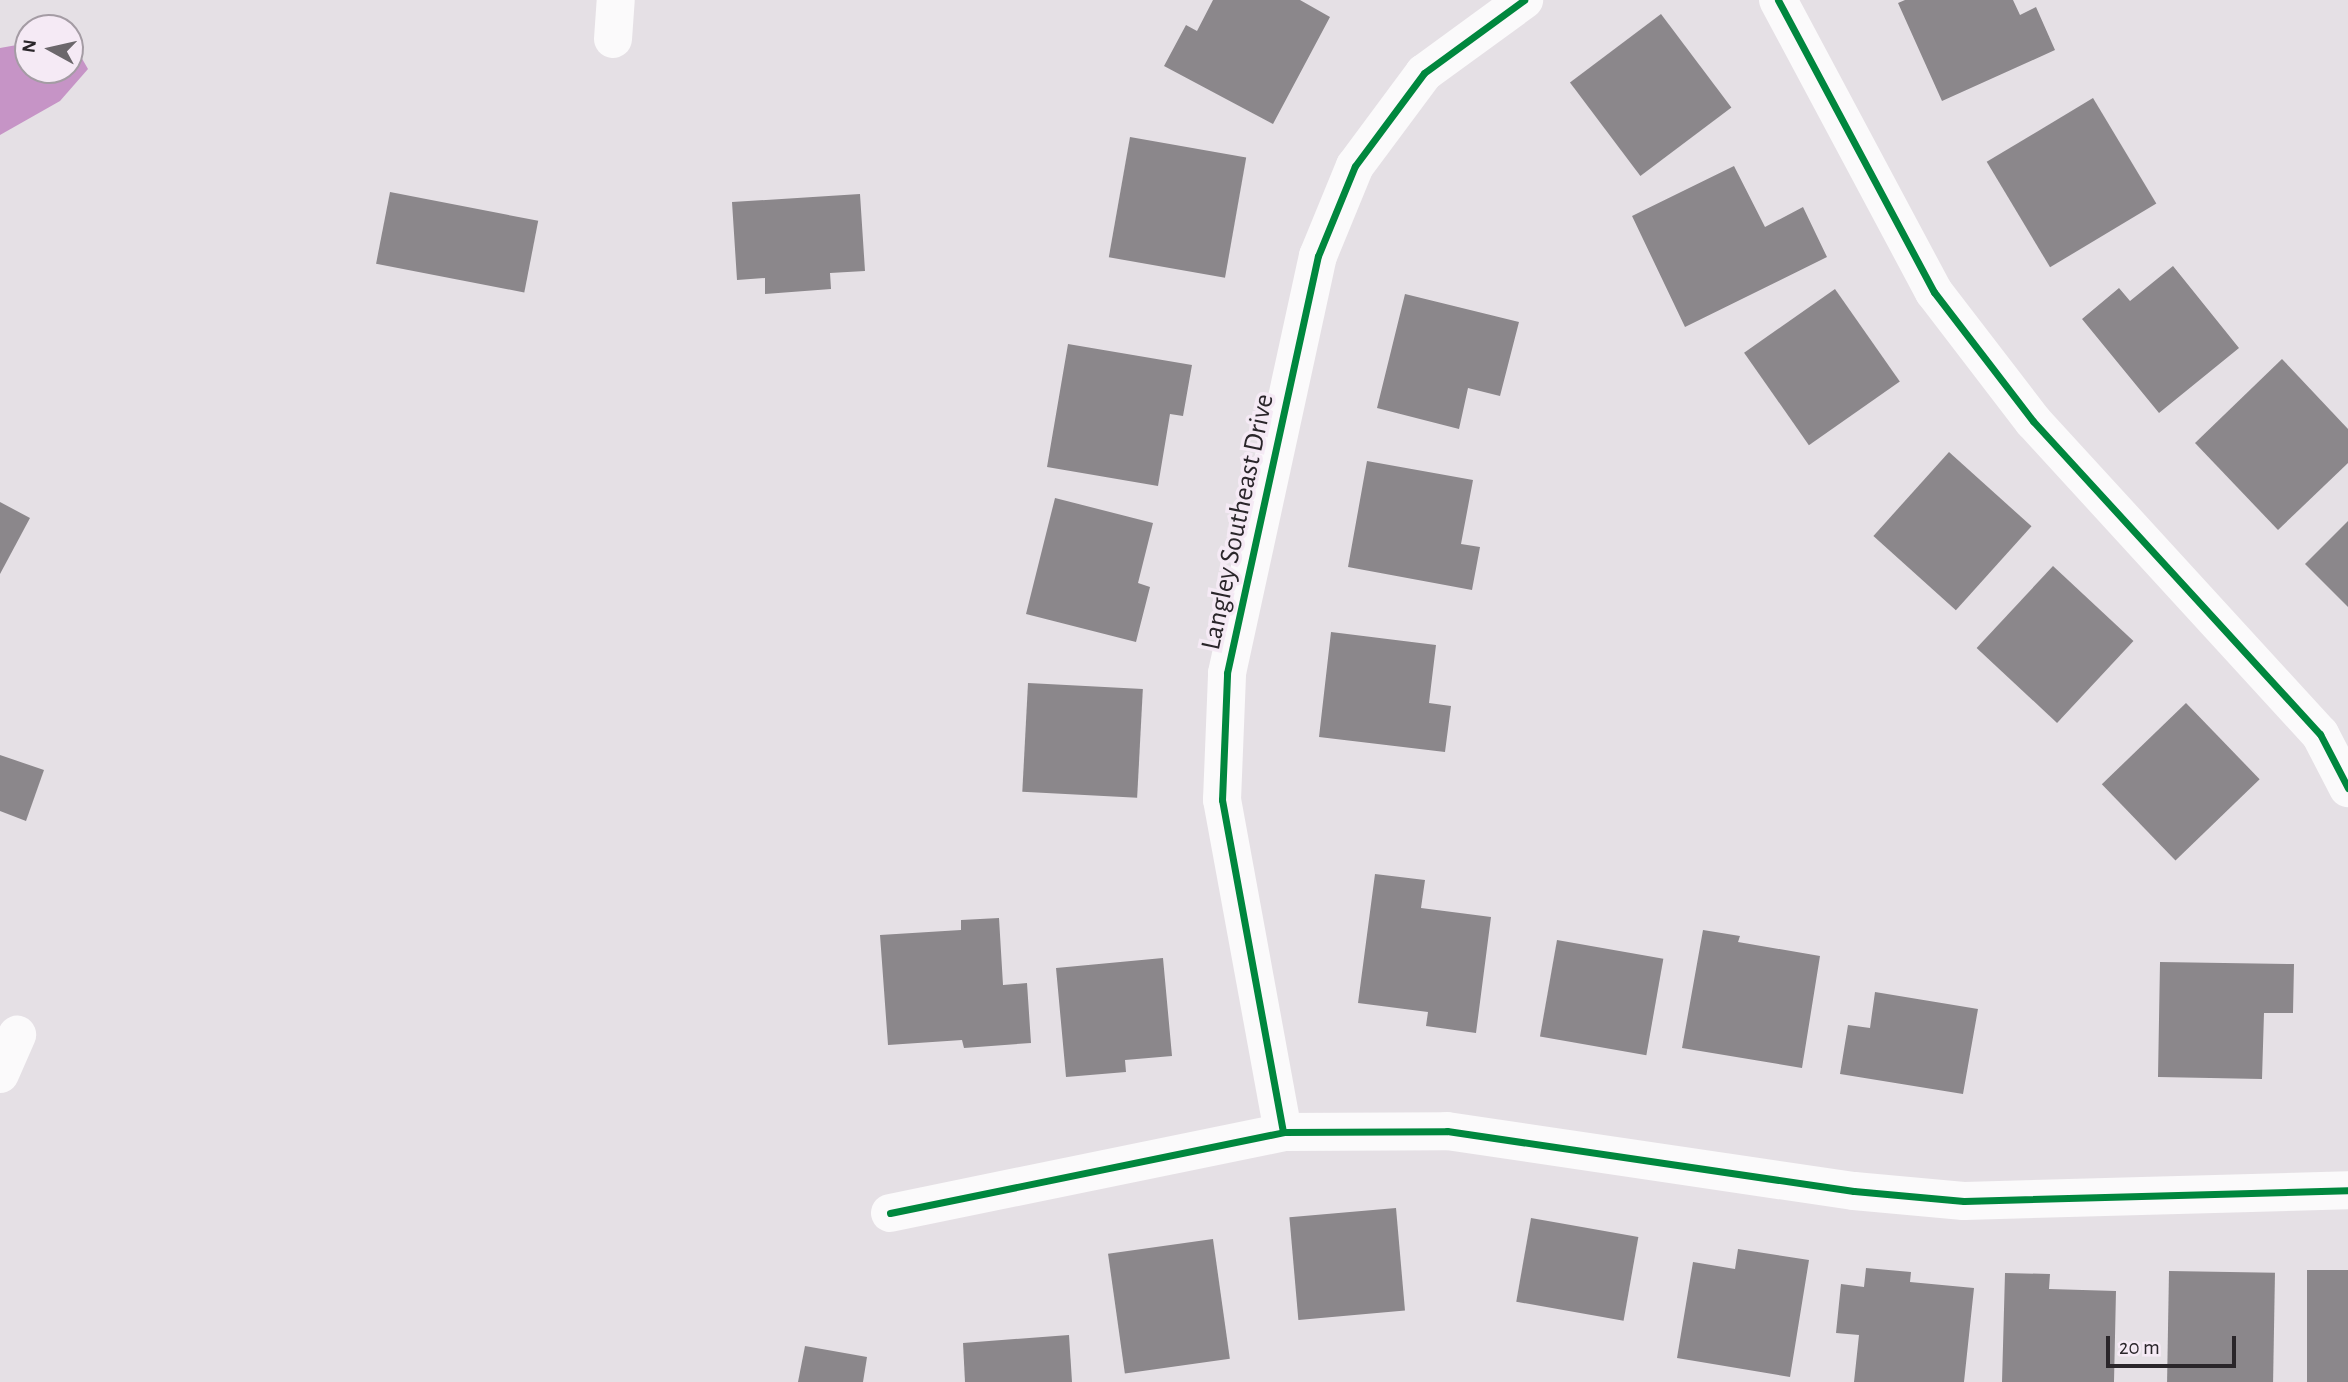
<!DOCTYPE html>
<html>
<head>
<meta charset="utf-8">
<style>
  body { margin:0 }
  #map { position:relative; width:2348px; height:1382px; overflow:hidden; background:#e5e0e5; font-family:"Alegreya Sans",sans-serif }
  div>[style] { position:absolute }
  .water>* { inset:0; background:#c694c6 }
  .building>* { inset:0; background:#8b878b; transform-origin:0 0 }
  .minor>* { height:38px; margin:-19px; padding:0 19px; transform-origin:19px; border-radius:19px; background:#fbfafb }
  .cycleway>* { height:7px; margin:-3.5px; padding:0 3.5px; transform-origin:3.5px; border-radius:3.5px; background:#00873e }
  span { translate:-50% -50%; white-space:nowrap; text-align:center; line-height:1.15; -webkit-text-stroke:7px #f5eaf5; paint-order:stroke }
  .street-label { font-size:28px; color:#2a262a }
  .north { position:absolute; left:14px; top:14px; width:70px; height:70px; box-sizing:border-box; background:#f5eaf5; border:2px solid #a49ca4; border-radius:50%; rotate:278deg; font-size:19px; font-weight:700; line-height:28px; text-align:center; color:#2a262a }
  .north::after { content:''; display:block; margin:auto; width:24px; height:32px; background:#6b676b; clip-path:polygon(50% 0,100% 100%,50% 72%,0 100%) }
  .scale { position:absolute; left:2106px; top:1336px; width:130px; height:32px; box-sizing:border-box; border:4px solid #2a262a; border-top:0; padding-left:9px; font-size:21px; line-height:24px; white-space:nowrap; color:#2a262a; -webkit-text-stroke:5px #f5eaf5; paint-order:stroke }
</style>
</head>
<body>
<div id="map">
  <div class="water">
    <i style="clip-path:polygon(28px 43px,28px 70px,70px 70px,73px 43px,88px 69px,60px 101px,0 135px,0 48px)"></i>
  </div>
  <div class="building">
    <i style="clip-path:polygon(1213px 0,1300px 0,1330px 17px,1273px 124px,1164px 66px,1186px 25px,1197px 31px)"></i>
    <i style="clip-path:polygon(1905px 0,2013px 0,2020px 15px,2036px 7px,2055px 50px,1942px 101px,1898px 3px)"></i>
    <i style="left:1661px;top:14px;width:117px;height:114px;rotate:53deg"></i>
    <i style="left:2093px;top:98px;width:123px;height:124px;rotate:59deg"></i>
    <i style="left:1130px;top:137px;width:118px;height:122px;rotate:10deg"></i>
    <i style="clip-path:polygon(1734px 166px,1765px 227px,1803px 207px,1827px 257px,1685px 327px,1632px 216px)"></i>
    <i style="left:390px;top:192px;width:151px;height:73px;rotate:11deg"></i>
    <i style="clip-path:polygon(860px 194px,865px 271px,830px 273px,831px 289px,765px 294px,765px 278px,737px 280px,732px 202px)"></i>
    <i style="clip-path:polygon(2173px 266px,2239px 348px,2159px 413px,2082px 319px,2119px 288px,2130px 301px)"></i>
    <i style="left:1835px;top:289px;width:113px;height:111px;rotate:55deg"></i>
    <i style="clip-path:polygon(1405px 294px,1519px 322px,1500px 396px,1468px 388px,1459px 429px,1377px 408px)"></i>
    <i style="clip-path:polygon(1068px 344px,1192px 365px,1183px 416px,1170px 414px,1158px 486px,1047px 467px)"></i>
    <i style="clip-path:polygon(2282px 359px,2348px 429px,2348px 463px,2278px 530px,2195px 443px)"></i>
    <i style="left:1949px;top:452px;width:111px;height:113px;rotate:42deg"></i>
    <i style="clip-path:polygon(1367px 461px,1473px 480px,1461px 544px,1480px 547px,1472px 590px,1348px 567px)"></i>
    <i style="clip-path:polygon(1055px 498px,1153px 523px,1138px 583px,1150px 587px,1136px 642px,1026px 614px)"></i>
    <i style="clip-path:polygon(0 502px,30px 518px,0 574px)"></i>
    <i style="clip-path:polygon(2348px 521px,2348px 607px,2305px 564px)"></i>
    <i style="left:2053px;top:566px;width:110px;height:112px;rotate:43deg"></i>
    <i style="clip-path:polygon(1331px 632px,1436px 645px,1429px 703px,1451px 706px,1445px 752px,1319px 737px)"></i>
    <i style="left:1028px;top:683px;width:115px;height:109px;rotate:3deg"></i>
    <i style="left:2186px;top:703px;width:106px;height:117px;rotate:46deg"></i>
    <i style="clip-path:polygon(0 755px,44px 770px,26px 821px,0 811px)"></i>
    <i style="clip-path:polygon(1375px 874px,1425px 880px,1421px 908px,1491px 917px,1476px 1033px,1426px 1026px,1428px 1012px,1358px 1003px)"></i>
    <i style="clip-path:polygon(999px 918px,1003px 985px,1027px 983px,1031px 1043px,964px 1048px,962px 1040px,888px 1045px,880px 935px,961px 930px,961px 920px)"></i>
    <i style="clip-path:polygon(1703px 930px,1740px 936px,1738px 942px,1820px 956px,1802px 1068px,1682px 1048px)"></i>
    <i style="left:1557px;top:940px;width:108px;height:98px;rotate:10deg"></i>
    <i style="clip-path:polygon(1163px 958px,1172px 1056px,1125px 1060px,1126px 1072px,1066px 1077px,1056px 968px)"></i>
    <i style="clip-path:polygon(2160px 962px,2294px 964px,2293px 1013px,2264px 1013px,2262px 1079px,2158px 1077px)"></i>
    <i style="clip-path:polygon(1875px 992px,1978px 1009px,1963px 1094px,1840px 1074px,1848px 1025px,1870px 1028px)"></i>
    <i style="left:1396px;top:1208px;width:103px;height:107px;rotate:85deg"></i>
    <i style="left:1531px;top:1218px;width:109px;height:85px;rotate:10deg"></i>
    <i style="left:1213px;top:1239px;width:121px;height:106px;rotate:82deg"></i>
    <i style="clip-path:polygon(1738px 1249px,1809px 1260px,1790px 1377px,1677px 1358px,1693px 1262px,1735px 1269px)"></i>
    <i style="clip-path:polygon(1866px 1268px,1911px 1272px,1910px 1282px,1974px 1288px,1964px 1382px,1854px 1382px,1859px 1335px,1836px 1333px,1841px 1284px,1864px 1287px)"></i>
    <i style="left:2348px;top:1270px;width:112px;height:41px;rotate:90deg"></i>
    <i style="left:2169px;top:1271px;width:106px;height:111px;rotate:1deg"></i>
    <i style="clip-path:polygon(2005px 1273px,2050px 1274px,2049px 1289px,2116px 1291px,2114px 1382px,2002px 1382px)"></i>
    <i style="clip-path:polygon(1069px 1335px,1072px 1382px,965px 1382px,963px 1343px)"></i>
    <i style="clip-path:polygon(805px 1346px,867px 1357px,863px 1382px,798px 1382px)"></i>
  </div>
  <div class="minor">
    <i style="left:1778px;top:0;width:331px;rotate:61.9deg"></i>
    <i style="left:1934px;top:292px;width:163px;rotate:52.5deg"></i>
    <i style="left:2033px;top:421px;width:425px;rotate:47.5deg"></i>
    <i style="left:2320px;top:734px;width:61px;rotate:62.6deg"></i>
    <i style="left:613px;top:39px;width:39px;rotate:-86deg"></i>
    <i style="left:0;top:1074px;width:43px;rotate:-66.4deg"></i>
    <i style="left:1283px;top:1132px;width:338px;rotate:-100.4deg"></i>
    <i style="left:1222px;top:800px;width:127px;rotate:-87.7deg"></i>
    <i style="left:1227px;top:673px;width:427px;rotate:-77.7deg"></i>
    <i style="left:1318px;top:256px;width:97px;rotate:-67.7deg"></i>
    <i style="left:1355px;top:166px;width:116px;rotate:-53.4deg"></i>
    <i style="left:1424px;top:73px;width:124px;rotate:-36.1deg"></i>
    <i style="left:890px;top:1213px;width:401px;rotate:-11.6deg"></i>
    <i style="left:1283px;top:1132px;width:164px;rotate:-0.3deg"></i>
    <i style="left:1447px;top:1131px;width:411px;rotate:8.4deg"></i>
    <i style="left:1854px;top:1191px;width:110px;rotate:5.2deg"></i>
    <i style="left:1964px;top:1201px;width:384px;rotate:-1.6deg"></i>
  </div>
  <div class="cycleway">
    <i style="left:1778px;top:0;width:331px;rotate:61.9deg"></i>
    <i style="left:1934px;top:292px;width:163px;rotate:52.5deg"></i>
    <i style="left:2033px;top:421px;width:425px;rotate:47.5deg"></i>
    <i style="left:2320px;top:734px;width:61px;rotate:62.6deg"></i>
    <i style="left:1283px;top:1132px;width:338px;rotate:-100.4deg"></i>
    <i style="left:1222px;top:800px;width:127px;rotate:-87.7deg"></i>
    <i style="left:1227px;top:673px;width:427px;rotate:-77.7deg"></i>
    <i style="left:1318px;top:256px;width:97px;rotate:-67.7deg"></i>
    <i style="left:1355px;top:166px;width:116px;rotate:-53.4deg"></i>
    <i style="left:1424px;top:73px;width:124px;rotate:-36.1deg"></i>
    <i style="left:890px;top:1213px;width:401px;rotate:-11.6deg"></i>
    <i style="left:1283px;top:1132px;width:164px;rotate:-0.3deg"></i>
    <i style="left:1447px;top:1131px;width:411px;rotate:8.4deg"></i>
    <i style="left:1854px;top:1191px;width:110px;rotate:5.2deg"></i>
    <i style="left:1964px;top:1201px;width:384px;rotate:-1.6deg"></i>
  </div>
  <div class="street-label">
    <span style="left:1238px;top:522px;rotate:-78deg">Langley Southeast Drive</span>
  </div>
  <div class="north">N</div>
  <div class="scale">20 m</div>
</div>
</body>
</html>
